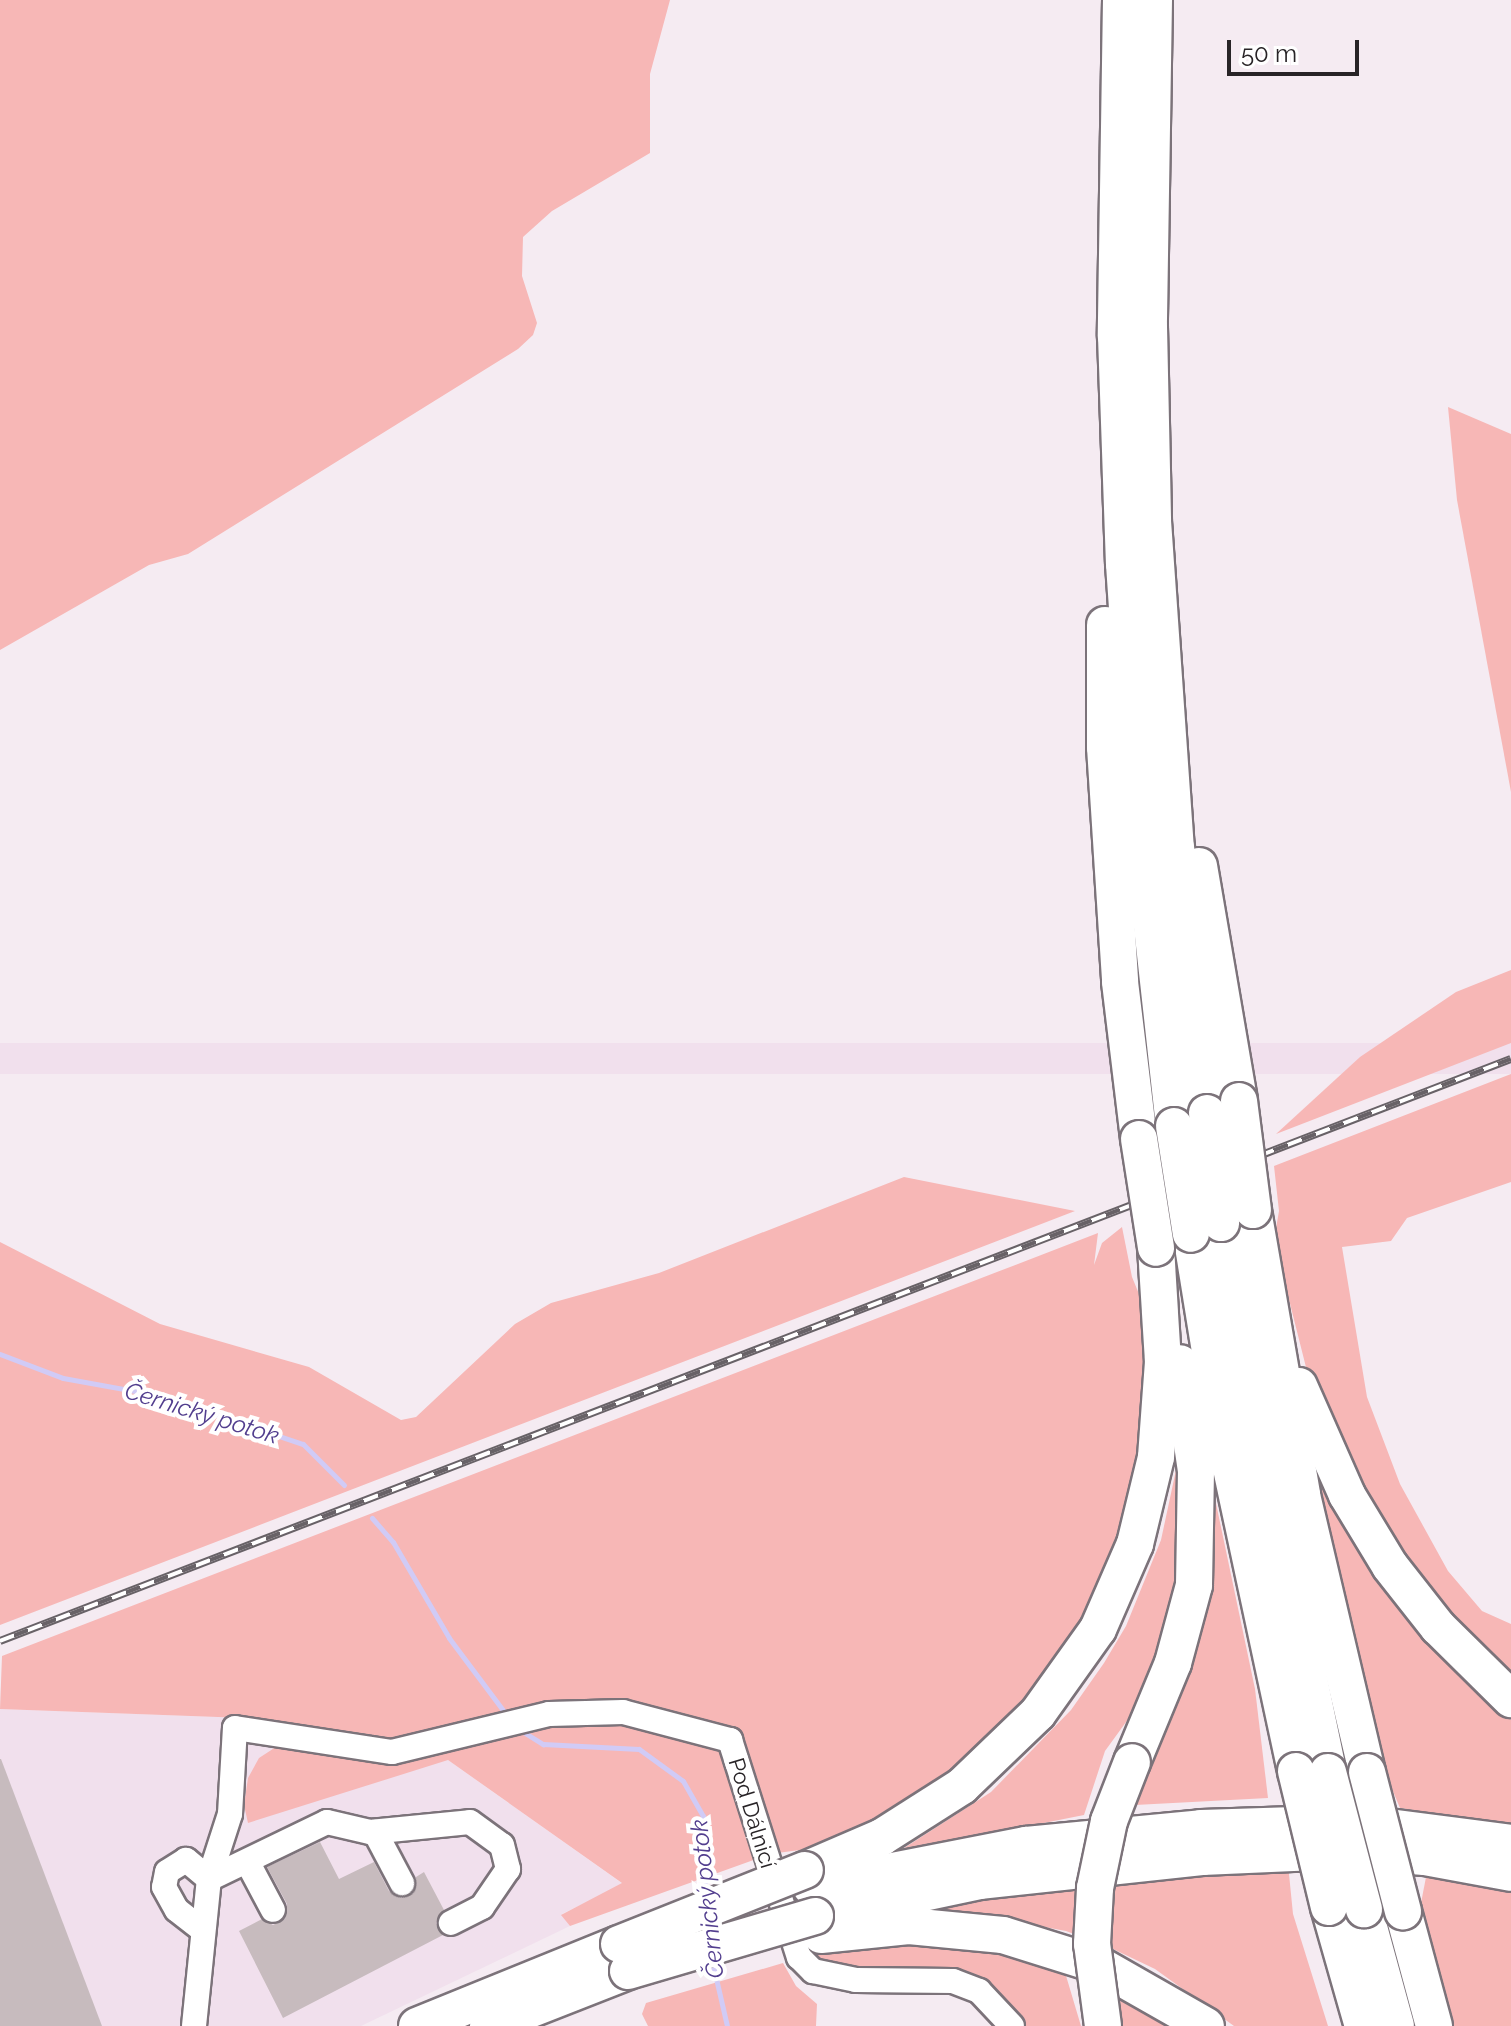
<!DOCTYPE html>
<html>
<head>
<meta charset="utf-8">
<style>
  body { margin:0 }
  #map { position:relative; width:1511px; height:2026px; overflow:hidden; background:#f5ebf2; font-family:Raleway,sans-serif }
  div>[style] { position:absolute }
  .built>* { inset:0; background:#f1e0ed; transform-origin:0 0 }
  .green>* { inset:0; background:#f7b7b6 }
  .stream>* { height:5px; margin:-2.5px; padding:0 2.5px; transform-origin:2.5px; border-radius:2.5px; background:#d1cbf6 }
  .building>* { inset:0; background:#c7bbbe }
  .roads { filter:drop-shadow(2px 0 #7c737a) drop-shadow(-2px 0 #7c737a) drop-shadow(0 2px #7c737a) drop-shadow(0 -2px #7c737a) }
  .minor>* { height:24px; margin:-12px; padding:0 12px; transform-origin:12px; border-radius:12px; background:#fff }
  .highway>* { height:36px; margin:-18px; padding:0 18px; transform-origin:18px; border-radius:18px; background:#fff }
  .rail>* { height:8px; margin-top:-4px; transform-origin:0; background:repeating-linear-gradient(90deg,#fff 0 15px,#686267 0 30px); box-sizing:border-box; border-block:2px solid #686267 }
  .bridges { filter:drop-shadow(2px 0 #7c737a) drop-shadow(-2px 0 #7c737a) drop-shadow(0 2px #7c737a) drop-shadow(0 -2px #7c737a) }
  .highway-bridge>* { height:36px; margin:-18px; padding:0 18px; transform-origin:18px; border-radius:18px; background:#fff }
  span { translate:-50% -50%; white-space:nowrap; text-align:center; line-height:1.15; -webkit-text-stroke:8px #fff; paint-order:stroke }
  .street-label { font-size:22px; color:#282427 }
  .water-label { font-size:24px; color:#523e8e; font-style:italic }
  .scale { position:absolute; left:1227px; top:40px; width:132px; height:36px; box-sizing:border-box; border:4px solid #282427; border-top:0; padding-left:10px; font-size:24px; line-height:28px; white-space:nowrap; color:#282427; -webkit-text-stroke:6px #fff; paint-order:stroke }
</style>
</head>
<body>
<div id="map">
  <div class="built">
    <i style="left:1511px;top:1043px;width:31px;height:1619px;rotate:90deg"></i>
    <i style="clip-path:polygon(0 1709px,245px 1718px,448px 1760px,623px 1884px,562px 1914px,570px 1926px,361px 2026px,0 2026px)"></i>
  </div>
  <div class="green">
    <i style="clip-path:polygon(0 0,670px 0,650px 74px,650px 153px,552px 211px,523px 237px,522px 276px,537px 323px,533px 335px,518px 349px,188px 554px,149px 565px,0 650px)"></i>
    <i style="clip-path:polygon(1448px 407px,1511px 434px,1511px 792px,1457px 500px)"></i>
    <i style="clip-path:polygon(1511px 970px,1511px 1043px,1276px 1134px,1360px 1057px,1456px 992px)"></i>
    <i style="clip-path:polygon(1511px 1074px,1511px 1182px,1407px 1218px,1391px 1241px,1342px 1247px,1367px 1397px,1400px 1484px,1448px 1571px,1482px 1611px,1511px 1624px,1511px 1680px,1399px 1560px,1316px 1407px,1274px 1240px,1279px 1211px,1274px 1166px)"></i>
    <i style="clip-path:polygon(904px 1177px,1075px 1211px,0 1625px,0 1242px,160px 1324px,309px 1367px,401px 1420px,416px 1417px,515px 1324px,551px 1303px,659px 1273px)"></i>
    <i style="clip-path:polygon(1122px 1227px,1132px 1277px,1153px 1328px,1138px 1496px,1092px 1613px,1024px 1706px,977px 1753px,913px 1801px,822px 1847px,770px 1854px,570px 1926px,561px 1915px,622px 1883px,448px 1760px,248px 1823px,244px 1805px,248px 1778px,259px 1758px,279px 1745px,398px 1762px,390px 1743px,245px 1718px,0 1709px,2px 1656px,1098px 1233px,1094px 1265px,1102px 1243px)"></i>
    <i style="clip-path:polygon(1179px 1456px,1179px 1586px,1142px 1700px,1105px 1751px,1084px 1815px,898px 1852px,991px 1792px,1071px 1710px,1104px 1663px,1126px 1626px,1161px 1540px)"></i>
    <i style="clip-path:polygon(1209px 1470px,1255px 1689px,1268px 1798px,1135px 1805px)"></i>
    <i style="clip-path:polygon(1320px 1485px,1376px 1581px,1451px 1666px,1511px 1720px,1511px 1825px,1400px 1808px,1382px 1765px,1316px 1487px)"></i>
    <i style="clip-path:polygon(1288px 1864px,1293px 1914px,1328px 2026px,1234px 2026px,1155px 1969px,1111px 1948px,1066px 1931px,1002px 1919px,925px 1913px,929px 1903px)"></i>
    <i style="clip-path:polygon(1427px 1872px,1511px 1887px,1511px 2026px,1450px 2026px,1426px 1944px,1421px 1903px)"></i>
    <i style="clip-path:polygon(884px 1941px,997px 1949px,1064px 1969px,1081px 2026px,1020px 2026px,1003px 1996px,984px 1983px,826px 1967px,806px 1952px)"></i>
    <i style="clip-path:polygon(783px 1963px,796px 1986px,817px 2004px,816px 2026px,648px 2026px,642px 2014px,646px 2003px)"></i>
    <i style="clip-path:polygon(1112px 1985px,1182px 2026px,1122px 2026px)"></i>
  </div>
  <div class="stream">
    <i style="left:0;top:1354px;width:67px;rotate:20.9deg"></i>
    <i style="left:63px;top:1378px;width:96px;rotate:10.3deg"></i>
    <i style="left:157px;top:1395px;width:154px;rotate:18.6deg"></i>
    <i style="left:303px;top:1444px;width:58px;rotate:45deg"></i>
    <i style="left:372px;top:1518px;width:32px;rotate:49deg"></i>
    <i style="left:393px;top:1542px;width:111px;rotate:59.7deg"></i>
    <i style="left:449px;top:1638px;width:99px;rotate:53.2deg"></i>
    <i style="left:517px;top:1728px;width:31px;rotate:32deg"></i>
    <i style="left:543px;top:1744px;width:96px;rotate:3deg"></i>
    <i style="left:639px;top:1749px;width:54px;rotate:36deg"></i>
    <i style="left:683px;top:1781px;width:40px;rotate:60.3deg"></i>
    <i style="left:703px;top:1816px;width:80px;rotate:88.6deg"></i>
    <i style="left:712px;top:1961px;width:67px;rotate:77deg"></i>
  </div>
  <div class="building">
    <i style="clip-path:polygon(0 1759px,1px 1759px,102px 2026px,0 2026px)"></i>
    <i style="clip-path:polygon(320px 1842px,339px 1879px,374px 1862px,389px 1891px,401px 1898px,414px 1892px,416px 1877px,424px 1872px,444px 1910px,436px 1923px,443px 1935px,283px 2018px,239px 1931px,262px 1919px,273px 1925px,285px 1919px,287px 1904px,267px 1867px)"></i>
  </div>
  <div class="roads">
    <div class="minor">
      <i style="left:375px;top:1832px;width:58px;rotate:62.1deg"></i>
      <i style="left:248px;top:1863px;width:53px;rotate:62deg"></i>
      <i style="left:209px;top:1879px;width:68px;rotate:-72.1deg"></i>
      <i style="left:230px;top:1814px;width:86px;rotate:-86.7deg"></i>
      <i style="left:235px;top:1728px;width:159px;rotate:8.7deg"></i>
      <i style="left:392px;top:1752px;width:162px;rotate:-13.6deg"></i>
      <i style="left:549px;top:1714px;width:74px;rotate:-1.5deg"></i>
      <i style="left:623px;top:1712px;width:111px;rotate:14.7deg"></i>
      <i style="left:730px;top:1740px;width:228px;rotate:72.4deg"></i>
      <i style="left:799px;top:1957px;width:20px;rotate:45deg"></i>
      <i style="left:813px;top:1971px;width:44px;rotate:11.8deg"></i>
      <i style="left:856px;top:1980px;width:97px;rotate:0.6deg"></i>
      <i style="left:953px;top:1981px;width:28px;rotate:21deg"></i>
      <i style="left:979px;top:1991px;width:48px;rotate:46.7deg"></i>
      <i style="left:209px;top:1879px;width:131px;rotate:-25.8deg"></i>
      <i style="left:327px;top:1822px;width:44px;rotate:13.1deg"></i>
      <i style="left:370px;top:1832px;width:100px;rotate:-5.7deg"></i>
      <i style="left:470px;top:1822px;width:39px;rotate:36deg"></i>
      <i style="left:502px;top:1845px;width:25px;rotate:76deg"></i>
      <i style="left:508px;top:1869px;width:46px;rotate:124.4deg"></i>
      <i style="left:482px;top:1907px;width:35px;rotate:153deg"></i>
      <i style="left:194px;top:2026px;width:148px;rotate:-84.2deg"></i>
      <i style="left:209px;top:1879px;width:30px;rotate:-140deg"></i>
      <i style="left:186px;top:1860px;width:22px;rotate:148deg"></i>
      <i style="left:167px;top:1872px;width:15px;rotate:101deg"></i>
      <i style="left:164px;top:1887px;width:26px;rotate:61deg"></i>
      <i style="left:177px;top:1910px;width:31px;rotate:38deg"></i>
    </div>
    <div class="highway">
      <i style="left:1121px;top:0;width:336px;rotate:90.9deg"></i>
      <i style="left:1116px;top:336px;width:228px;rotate:88deg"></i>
      <i style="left:1124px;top:564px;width:291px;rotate:86.1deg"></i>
      <i style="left:1144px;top:854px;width:274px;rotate:83.7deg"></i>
      <i style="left:1154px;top:0;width:327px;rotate:90.9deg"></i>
      <i style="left:1149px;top:327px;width:194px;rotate:88.8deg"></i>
      <i style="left:1153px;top:521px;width:327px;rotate:86deg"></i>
      <i style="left:1176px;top:847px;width:268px;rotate:83.4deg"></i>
      <i style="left:1105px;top:625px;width:122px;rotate:90deg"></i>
      <i style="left:1105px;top:747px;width:235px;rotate:86.3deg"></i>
      <i style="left:1120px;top:982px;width:158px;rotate:83.1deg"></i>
      <i style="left:1199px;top:866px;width:238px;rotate:80.3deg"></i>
      <i style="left:1253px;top:1210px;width:289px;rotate:80.2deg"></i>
      <i style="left:1302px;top:1495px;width:285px;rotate:76.8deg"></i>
      <i style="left:1221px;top:1223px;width:198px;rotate:80.1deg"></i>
      <i style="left:1255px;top:1418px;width:361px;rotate:78.3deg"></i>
      <i style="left:1191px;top:1234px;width:194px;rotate:80.8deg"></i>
      <i style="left:1222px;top:1426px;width:353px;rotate:77.9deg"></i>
      <i style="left:1299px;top:1386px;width:119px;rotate:66.2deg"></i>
      <i style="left:1347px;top:1495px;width:83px;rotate:58.8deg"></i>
      <i style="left:1390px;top:1566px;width:78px;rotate:51.8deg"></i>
      <i style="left:1438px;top:1627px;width:103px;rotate:44.6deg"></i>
      <i style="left:1132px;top:1762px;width:107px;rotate:-67.5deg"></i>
      <i style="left:1173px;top:1663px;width:81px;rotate:-74.9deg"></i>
      <i style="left:1194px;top:1585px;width:114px;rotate:-89deg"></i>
      <i style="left:1196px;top:1471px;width:109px;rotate:-98.4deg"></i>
      <i style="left:805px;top:1870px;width:84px;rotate:-23.2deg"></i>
      <i style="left:882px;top:1837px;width:95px;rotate:-32.5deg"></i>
      <i style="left:962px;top:1786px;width:105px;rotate:-43.8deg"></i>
      <i style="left:1038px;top:1713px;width:103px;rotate:-54.5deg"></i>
      <i style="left:1098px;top:1629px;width:93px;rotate:-66.5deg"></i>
      <i style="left:1135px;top:1544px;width:89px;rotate:-76.4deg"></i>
      <i style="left:1156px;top:1457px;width:95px;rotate:-85.8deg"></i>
      <i style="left:1163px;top:1362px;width:114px;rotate:-93.5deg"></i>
      <i style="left:811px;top:1887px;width:219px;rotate:-11.1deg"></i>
      <i style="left:1026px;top:1845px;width:176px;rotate:-5.5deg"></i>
      <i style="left:1201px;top:1828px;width:157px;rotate:-1.8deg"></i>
      <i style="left:1358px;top:1823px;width:154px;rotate:7.4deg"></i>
      <i style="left:1329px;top:1907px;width:124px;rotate:74.1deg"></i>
      <i style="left:1364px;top:1909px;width:121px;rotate:74.7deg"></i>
      <i style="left:1403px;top:1911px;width:119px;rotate:74.9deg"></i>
      <i style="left:815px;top:1916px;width:168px;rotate:-12deg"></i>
      <i style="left:979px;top:1881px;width:224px;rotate:-6.1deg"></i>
      <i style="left:1202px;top:1857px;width:137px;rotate:-2.5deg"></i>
      <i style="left:1339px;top:1851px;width:86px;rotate:4deg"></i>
      <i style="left:1425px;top:1857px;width:87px;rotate:10.5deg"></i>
      <i style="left:821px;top:1935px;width:88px;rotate:-5.8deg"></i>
      <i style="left:909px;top:1926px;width:94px;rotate:5.5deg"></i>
      <i style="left:1003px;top:1935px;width:101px;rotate:17.4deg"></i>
      <i style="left:1099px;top:1965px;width:123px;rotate:29.7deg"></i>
      <i style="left:417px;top:2026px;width:218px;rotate:-22.1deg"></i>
      <i style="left:488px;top:2026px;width:150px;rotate:-21.4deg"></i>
    </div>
  </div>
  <div class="rail">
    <i style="left:0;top:1641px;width:1619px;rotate:-21.07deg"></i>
  </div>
  <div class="bridges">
    <div class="highway-bridge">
      <i style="left:1239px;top:1101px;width:110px;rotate:82.7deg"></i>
      <i style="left:1207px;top:1113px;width:111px;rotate:82.7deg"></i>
      <i style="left:1174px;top:1126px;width:109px;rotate:81.1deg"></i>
      <i style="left:1139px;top:1139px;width:110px;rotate:81.1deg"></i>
      <i style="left:1296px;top:1771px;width:140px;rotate:76.4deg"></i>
      <i style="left:1328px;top:1772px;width:142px;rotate:75.3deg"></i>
      <i style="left:1367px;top:1772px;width:144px;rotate:75.5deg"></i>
      <i style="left:619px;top:1944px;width:200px;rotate:-21.7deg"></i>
      <i style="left:628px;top:1971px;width:195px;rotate:-16.4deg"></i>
      <i style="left:1103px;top:2026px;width:83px;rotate:-97.6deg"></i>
      <i style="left:1092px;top:1944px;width:56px;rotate:-86.9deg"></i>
      <i style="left:1095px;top:1888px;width:68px;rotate:-78.2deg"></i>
      <i style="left:1109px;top:1821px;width:63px;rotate:-68.7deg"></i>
    </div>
  </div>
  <div class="street-label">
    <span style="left:752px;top:1813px;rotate:73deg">Pod Dálnicí</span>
  </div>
  <div class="water-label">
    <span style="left:202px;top:1413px;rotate:17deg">Černický potok</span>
    <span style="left:707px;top:1899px;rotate:-96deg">Černický potok</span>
  </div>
  <div class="scale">50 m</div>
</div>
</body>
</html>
